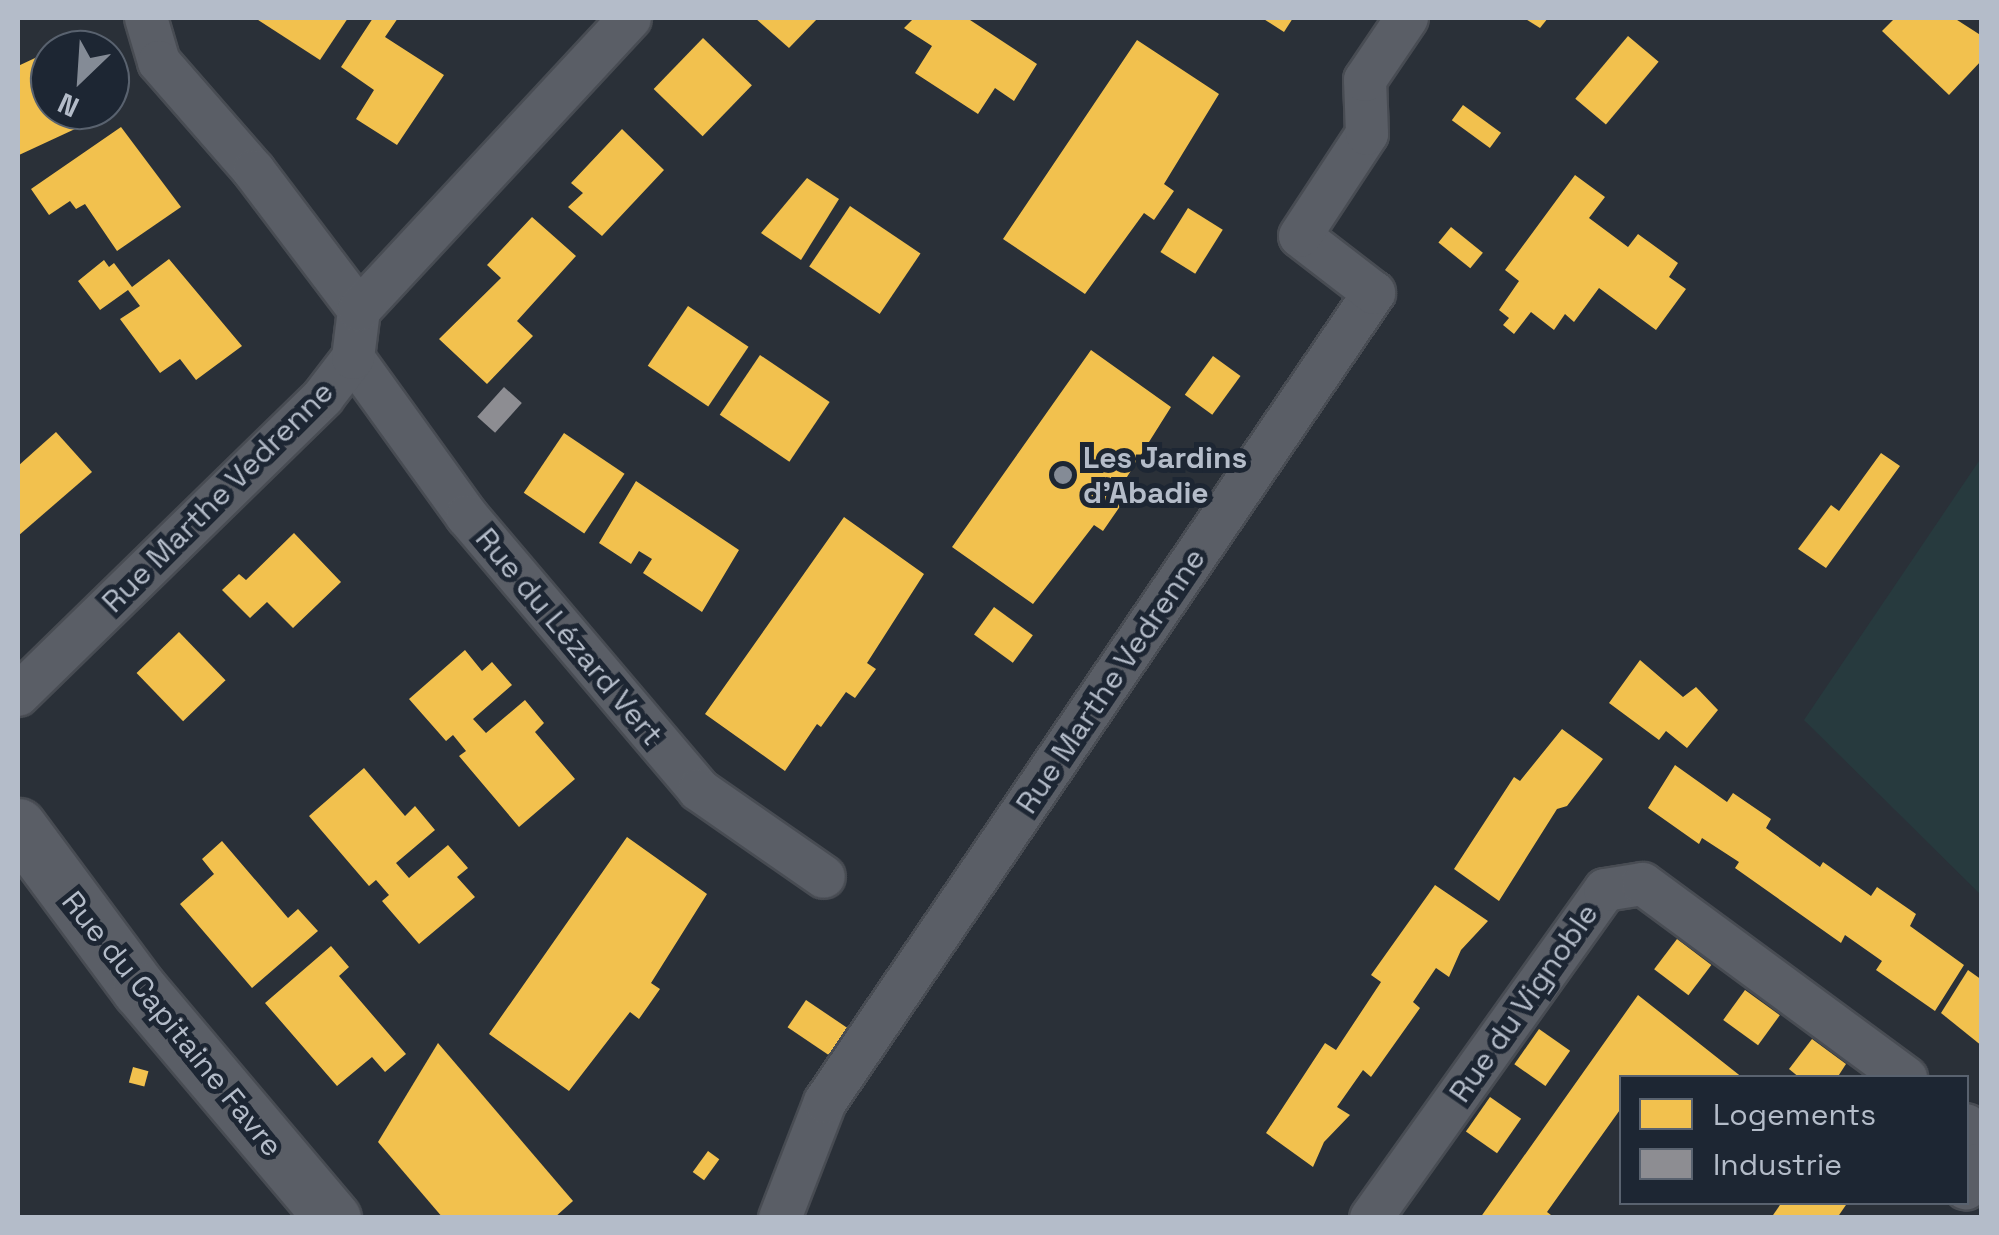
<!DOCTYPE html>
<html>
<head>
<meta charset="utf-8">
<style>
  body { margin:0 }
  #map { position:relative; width:1999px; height:1235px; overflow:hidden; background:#2a3038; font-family:"Space Grotesk",sans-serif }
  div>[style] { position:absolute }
  .green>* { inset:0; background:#273a3e }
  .homes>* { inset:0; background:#f2c14e; transform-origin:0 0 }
  .industry>* { inset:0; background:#8d8d92; transform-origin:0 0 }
  .roads { filter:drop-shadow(2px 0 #484c53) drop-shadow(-2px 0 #484c53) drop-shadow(0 2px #484c53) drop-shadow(0 -2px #484c53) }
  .minor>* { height:42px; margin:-21px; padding:0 21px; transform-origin:21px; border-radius:21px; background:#5a5e66 }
  .tertiary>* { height:55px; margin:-27.5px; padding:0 27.5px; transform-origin:27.5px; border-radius:27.5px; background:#5a5e66 }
  .dots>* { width:28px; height:28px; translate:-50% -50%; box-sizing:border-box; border:5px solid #1d2633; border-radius:50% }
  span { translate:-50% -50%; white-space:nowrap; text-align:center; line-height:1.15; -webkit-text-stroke:10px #1d2633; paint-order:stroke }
  .poi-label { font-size:30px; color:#b4bcc9; font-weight:700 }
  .left { translate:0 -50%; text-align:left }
  .street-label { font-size:30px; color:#b4bcc9 }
  .frame { position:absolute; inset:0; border:20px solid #b4bcc9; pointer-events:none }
  .legend { position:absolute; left:1619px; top:1075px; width:350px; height:130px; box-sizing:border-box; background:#1d2633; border:2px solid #59626f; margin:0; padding:12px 18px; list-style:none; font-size:30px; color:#b4bcc9 }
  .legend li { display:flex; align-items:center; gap:20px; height:50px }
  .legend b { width:50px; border:2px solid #59626f }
  .north { position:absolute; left:30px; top:30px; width:100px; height:100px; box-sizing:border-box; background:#1d2633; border:2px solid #59626f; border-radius:50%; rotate:205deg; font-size:28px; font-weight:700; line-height:40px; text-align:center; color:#b4bcc9 }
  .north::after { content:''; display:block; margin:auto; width:35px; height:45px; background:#848b96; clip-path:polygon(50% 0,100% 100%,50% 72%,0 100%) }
</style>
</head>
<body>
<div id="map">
  <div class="green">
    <i style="clip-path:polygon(1981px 458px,1982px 895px,1981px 895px,1804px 720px)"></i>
  </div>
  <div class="homes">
    <i style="clip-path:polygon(255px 18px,348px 18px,320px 60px)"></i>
    <i style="clip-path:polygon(373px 18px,398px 18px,385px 37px,444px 75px,397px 145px,356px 119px,374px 90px,341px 67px)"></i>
    <i style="clip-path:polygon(755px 18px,818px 18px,789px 48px)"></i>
    <i style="clip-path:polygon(914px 18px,967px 18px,1037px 64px,1014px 101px,995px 88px,978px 114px,915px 73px,932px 46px,904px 28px)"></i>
    <i style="clip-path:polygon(1262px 18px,1293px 18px,1284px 32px)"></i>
    <i style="clip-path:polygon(1524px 18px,1548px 18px,1540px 28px)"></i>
    <i style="clip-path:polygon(1895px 18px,1954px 18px,1982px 36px,1982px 60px,1949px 95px,1882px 31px)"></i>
    <i style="left:1628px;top:36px;width:40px;height:82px;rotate:40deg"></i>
    <i style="left:703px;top:38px;width:68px;height:71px;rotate:44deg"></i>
    <i style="clip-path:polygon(1137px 40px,1219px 94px,1164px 184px,1174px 191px,1154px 220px,1144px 213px,1085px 294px,1003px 239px)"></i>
    <i style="clip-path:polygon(50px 51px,50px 110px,83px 110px,88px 123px,19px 155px,18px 66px)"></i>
    <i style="left:1463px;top:105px;width:47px;height:19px;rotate:36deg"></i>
    <i style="clip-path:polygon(121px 127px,181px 207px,117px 251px,85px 204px,76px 209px,70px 201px,49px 215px,31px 189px)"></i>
    <i style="clip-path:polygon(622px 129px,664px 170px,602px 236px,568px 207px,583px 193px,571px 183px)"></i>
    <i style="clip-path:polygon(1575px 175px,1605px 197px,1589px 218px,1628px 247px,1638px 234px,1678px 263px,1669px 277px,1686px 289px,1656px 330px,1599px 288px,1574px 322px,1565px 314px,1554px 330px,1531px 312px,1514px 334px,1503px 325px,1509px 318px,1499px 310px,1519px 281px,1505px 270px)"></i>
    <i style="clip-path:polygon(807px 178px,839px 199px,801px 260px,761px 233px)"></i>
    <i style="left:850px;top:206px;width:85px;height:73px;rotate:34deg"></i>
    <i style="left:1188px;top:208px;width:41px;height:52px;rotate:32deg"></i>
    <i style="clip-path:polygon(532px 217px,576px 256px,517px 321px,533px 336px,487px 384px,439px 339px,501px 278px,487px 265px)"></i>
    <i style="left:1451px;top:227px;width:41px;height:20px;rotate:39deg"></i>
    <i style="clip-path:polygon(169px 259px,242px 346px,196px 380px,180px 359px,160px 373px,120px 319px,140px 306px,128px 290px,100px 310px,78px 281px,104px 260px,109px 267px,114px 263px,132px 287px)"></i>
    <i style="left:688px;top:306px;width:73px;height:72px;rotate:34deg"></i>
    <i style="clip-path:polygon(1091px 350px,1171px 407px,1115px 496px,1123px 502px,1103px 531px,1094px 525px,1033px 604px,952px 547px)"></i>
    <i style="left:760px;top:355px;width:84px;height:72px;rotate:34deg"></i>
    <i style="left:1213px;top:356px;width:34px;height:48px;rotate:36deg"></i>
    <i style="clip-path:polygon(56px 432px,92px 472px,18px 536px,18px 466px)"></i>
    <i style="left:564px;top:433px;width:73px;height:72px;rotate:34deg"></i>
    <i style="clip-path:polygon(1881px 453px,1900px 466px,1826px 568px,1798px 549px,1831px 505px,1839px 511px)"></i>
    <i style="clip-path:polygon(636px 481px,739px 550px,702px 612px,643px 573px,652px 559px,639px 551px,631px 564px,599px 543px)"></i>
    <i style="clip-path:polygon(844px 517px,924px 574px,867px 663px,876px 669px,855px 698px,846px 692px,821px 727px,817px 724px,785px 771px,705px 714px)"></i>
    <i style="clip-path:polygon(294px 533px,341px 582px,293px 628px,267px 602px,250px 618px,222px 590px,239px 574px,246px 580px)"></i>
    <i style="left:994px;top:607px;width:48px;height:34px;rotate:36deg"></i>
    <i style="left:179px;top:632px;width:67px;height:59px;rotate:46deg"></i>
    <i style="clip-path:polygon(465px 650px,482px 671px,492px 662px,512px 685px,473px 719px,486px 733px,525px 700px,544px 723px,535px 732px,575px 779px,519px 827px,459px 756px,466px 751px,453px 735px,446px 741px,409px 699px)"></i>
    <i style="clip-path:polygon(1640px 660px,1683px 697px,1696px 687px,1718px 710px,1687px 748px,1666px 731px,1659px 740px,1609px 703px)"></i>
    <i style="clip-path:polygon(1562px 729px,1603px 759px,1567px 806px,1557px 809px,1499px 901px,1454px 869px,1514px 777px,1520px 781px)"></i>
    <i style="clip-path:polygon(1675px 765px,1727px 802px,1733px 793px,1771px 819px,1766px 828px,1820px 867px,1823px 862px,1871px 896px,1877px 887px,1916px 914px,1910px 926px,1964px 965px,1935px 1011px,1876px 970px,1882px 961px,1845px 935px,1841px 943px,1735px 868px,1739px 862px,1702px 838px,1699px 844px,1648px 808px)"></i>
    <i style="clip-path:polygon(364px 768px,405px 816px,415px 806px,435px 830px,396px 863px,409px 878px,448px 845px,468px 868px,457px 877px,475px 897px,419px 944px,382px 901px,389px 895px,376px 880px,369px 886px,309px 816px)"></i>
    <i style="clip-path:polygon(627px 837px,707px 894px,651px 983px,660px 989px,639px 1019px,630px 1012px,569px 1091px,489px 1034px)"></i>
    <i style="clip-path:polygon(222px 841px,288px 918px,298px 909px,318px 931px,252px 988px,180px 904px,214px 874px,202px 859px)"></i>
    <i style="clip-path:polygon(1435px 885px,1488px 921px,1461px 950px,1449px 977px,1436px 968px,1413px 1002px,1420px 1008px,1371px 1077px,1363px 1070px,1337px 1107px,1350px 1115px,1324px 1142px,1313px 1167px,1266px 1133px,1325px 1043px,1336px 1050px,1381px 982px,1371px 975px)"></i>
    <i style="left:1677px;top:939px;width:43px;height:38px;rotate:37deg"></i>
    <i style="clip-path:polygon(331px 946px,349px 967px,339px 976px,406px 1054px,385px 1072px,372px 1057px,337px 1086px,265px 1003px)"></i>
    <i style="clip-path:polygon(1968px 970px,1982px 980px,1982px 1046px,1941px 1013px)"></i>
    <i style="left:1745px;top:990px;width:43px;height:37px;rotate:36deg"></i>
    <i style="clip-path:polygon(1638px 995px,1743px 1078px,1622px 1078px,1622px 1107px,1547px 1212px,1555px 1218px,1480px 1218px)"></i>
    <i style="left:806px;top:1000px;width:50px;height:33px;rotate:34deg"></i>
    <i style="left:1539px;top:1029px;width:38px;height:43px;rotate:35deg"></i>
    <i style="clip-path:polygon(1812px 1039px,1846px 1064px,1837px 1078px,1800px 1078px,1789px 1069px)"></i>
    <i style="clip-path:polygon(438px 1043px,573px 1201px,554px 1218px,443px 1218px,378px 1142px)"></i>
    <i style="left:133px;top:1067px;width:16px;height:16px;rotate:15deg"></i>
    <i style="left:1490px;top:1097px;width:38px;height:42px;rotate:35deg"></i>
    <i style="left:708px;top:1151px;width:14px;height:26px;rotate:36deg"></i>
    <i style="clip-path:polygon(1782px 1202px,1848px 1202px,1837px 1218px,1771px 1218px)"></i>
  </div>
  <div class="industry">
    <i style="left:504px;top:387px;width:24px;height:40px;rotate:42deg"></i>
  </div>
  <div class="roads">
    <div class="minor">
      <i style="left:146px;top:18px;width:46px;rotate:73.5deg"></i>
      <i style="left:159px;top:62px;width:145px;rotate:48.9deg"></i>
      <i style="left:254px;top:171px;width:174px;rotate:52.9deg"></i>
      <i style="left:353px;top:358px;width:195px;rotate:54.2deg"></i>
      <i style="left:467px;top:516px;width:359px;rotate:49.7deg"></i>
      <i style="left:699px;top:790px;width:152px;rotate:34.8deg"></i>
      <i style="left:18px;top:695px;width:426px;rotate:-44.3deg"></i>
      <i style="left:323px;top:397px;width:49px;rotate:-52.4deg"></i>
      <i style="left:353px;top:358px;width:48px;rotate:-82.9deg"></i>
      <i style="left:359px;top:310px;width:398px;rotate:-47.1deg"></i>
      <i style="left:1966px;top:1125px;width:41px;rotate:74.6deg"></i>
      <i style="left:1977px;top:1165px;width:26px;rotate:115deg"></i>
      <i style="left:780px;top:1218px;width:124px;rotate:-68.8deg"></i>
      <i style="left:825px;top:1102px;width:978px;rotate:-55.84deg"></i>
      <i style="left:1374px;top:293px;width:93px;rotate:-142.4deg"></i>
      <i style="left:1300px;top:236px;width:122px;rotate:-56.7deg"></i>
      <i style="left:1367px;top:134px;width:54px;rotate:-92.1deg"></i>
      <i style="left:1365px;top:80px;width:75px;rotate:-55.9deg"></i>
      <i style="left:1371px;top:1218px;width:403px;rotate:-54.5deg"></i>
      <i style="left:1605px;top:890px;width:38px;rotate:-9deg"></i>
      <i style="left:1643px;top:884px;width:327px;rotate:36.4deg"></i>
    </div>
    <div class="tertiary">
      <i style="left:18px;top:826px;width:204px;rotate:53.4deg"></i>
      <i style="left:140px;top:990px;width:299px;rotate:49.8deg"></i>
    </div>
  </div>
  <div class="dots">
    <i style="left:1063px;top:475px;background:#848b96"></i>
  </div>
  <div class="poi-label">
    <span class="left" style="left:1083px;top:475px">Les Jardins<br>d'Abadie</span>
  </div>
  <div class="street-label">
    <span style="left:218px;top:497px;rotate:-45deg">Rue Marthe Vedrenne</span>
    <span style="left:569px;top:637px;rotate:50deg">Rue du Lézard Vert</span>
    <span style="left:1111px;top:681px;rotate:-56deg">Rue Marthe Vedrenne</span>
    <span style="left:1524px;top:1003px;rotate:-55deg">Rue du Vignoble</span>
    <span style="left:172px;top:1024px;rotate:51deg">Rue du Capitaine Favre</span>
  </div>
  <div class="frame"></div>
  <ul class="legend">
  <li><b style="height:28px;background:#f2c14e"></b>Logements</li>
  <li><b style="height:28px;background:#8d8d92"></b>Industrie</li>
  </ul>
  <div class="north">N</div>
</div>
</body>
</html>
